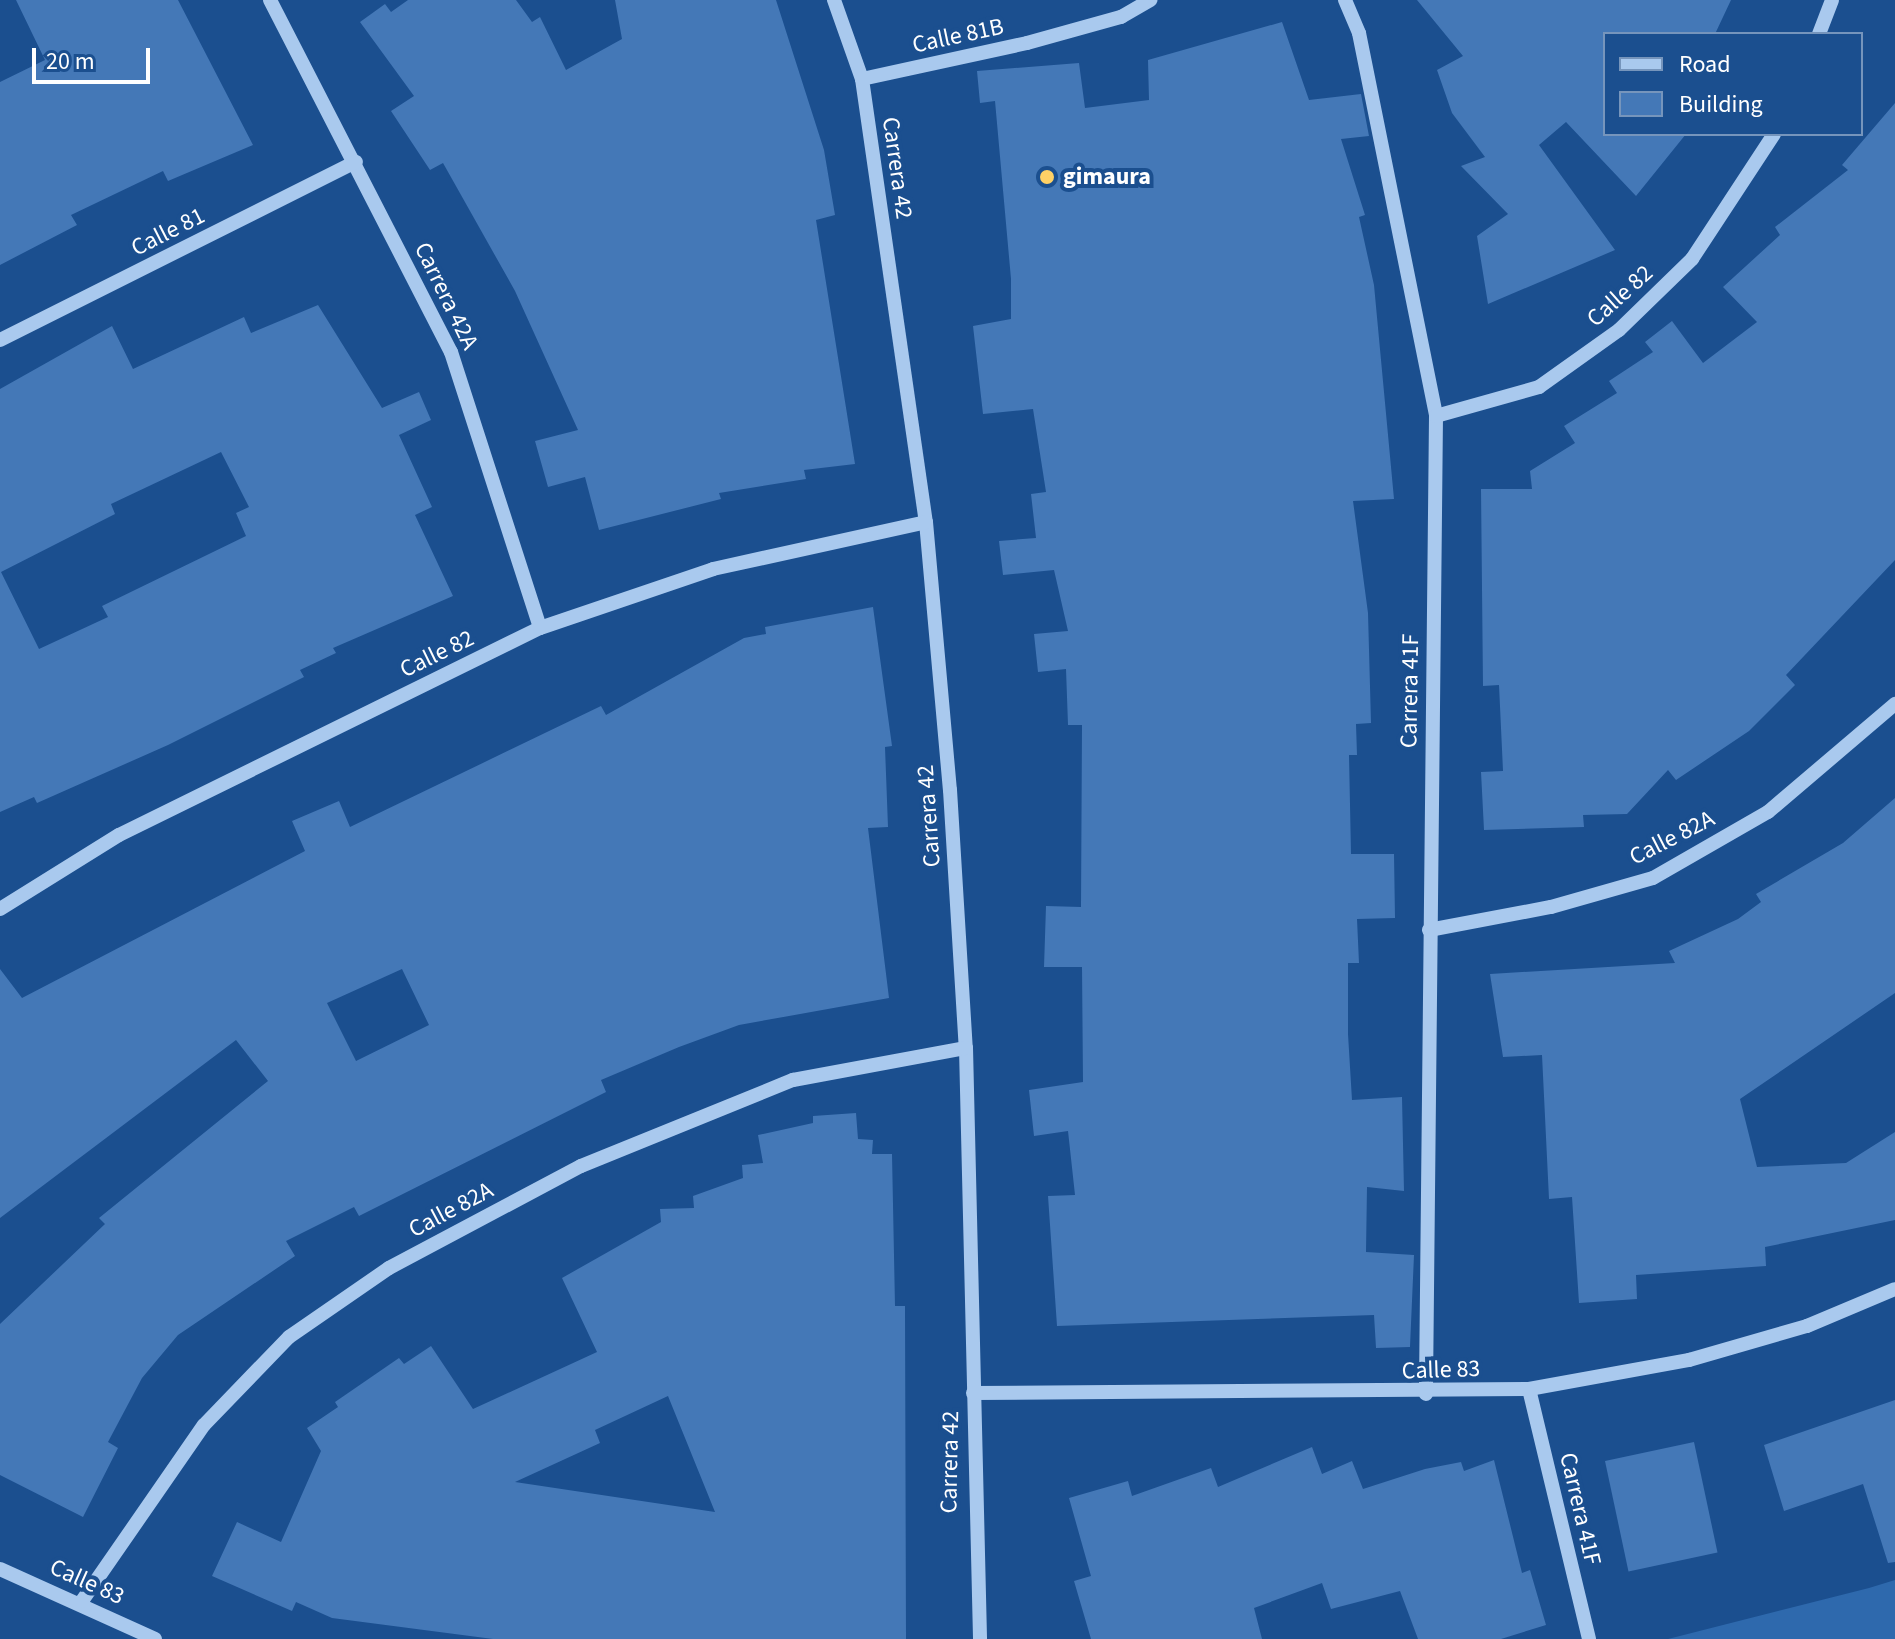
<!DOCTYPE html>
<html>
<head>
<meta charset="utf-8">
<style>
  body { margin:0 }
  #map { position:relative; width:1895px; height:1639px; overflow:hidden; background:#1b4f8f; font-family:"Source Sans 3",sans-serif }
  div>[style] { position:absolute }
  .green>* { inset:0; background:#2e69ad }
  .building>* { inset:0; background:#4478b7; transform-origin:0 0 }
  .minor>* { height:14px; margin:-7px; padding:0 7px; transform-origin:7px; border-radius:7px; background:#a9c9ee }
  .dots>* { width:22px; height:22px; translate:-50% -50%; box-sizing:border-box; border:4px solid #1b4f8f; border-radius:50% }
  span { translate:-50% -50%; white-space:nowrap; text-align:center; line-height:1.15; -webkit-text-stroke:8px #1b4f8f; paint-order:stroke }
  .street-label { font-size:24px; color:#fff }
  .poi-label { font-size:24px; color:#fff; font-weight:700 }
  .left { translate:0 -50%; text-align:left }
  .legend { position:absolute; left:1603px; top:32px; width:260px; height:104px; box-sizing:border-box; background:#1b4f8f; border:2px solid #7695bc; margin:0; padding:10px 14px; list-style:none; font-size:24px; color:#fff }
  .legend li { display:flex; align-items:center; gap:16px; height:40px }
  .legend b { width:40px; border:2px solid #7695bc }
  .scale { position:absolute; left:32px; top:48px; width:118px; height:36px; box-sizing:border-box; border:4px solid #fff; border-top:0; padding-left:10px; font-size:24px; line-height:28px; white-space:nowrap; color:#fff; -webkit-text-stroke:6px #1b4f8f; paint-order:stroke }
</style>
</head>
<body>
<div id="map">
  <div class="green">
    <i style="clip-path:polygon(1895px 1580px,1895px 1639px,1668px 1639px,1869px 1588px)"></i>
  </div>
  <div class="building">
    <i style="clip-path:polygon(16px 0,178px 0,253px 145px,168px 181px,163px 171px,71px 215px,77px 225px,0 265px,0 82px,45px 60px)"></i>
    <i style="clip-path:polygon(408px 0,516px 0,532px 22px,540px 17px,566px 70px,622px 39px,615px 0,776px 0,824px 150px,835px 215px,816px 220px,855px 464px,804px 470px,806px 479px,719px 493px,721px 499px,599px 530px,585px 477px,548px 487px,535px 441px,578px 430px,515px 291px,443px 163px,430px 170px,391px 111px,414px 96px,360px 22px,385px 4px,391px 12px)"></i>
    <i style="clip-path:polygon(1417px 0,1731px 0,1715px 34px,1605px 34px,1605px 134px,1686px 134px,1636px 196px,1566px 122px,1539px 145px,1615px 250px,1488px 304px,1477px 236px,1508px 214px,1461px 166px,1485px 157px,1452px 113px,1437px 70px,1463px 56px)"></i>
    <i style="clip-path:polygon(1282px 22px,1309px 100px,1361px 94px,1369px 136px,1341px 139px,1365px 215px,1359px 217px,1374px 285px,1394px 499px,1353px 501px,1368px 613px,1371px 723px,1356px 724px,1357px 755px,1349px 755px,1351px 854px,1394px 854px,1395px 918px,1357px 919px,1359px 963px,1348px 963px,1348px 1034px,1352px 1100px,1402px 1097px,1404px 1191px,1367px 1187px,1366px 1252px,1414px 1255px,1410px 1347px,1376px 1348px,1374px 1315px,1057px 1326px,1048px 1196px,1075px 1195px,1068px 1131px,1034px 1136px,1029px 1090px,1083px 1082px,1082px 967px,1044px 967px,1046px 906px,1081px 907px,1082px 725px,1068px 725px,1066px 669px,1038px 672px,1034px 634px,1068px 631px,1054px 570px,1003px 575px,999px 541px,1036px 538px,1031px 494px,1046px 492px,1033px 409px,983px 414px,973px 326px,1011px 319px,1011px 279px,995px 101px,980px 103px,977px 71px,1079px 63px,1085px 108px,1149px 100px,1148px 60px)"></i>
    <i style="clip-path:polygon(1895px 103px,1895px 560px,1786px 675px,1795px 685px,1749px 731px,1676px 780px,1668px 770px,1627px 814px,1583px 815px,1584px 827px,1484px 830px,1481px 772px,1503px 771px,1499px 685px,1483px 686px,1481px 489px,1532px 489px,1530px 471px,1575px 443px,1564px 426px,1617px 393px,1609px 381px,1653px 352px,1645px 342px,1672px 321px,1703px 363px,1757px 322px,1723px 287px,1780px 235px,1775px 227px,1848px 170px,1842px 165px)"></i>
    <i style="clip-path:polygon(evenodd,318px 305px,382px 408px,419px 392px,431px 420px,399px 435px,432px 507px,415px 515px,453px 596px,333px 648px,336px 653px,300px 670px,304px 677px,168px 745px,37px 803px,34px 797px,0 812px,0 389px,112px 326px,133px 369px,244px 317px,251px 333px,318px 305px,221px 452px,249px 507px,236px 513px,246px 536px,102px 606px,108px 617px,39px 649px,1px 572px,115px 514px,111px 504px,221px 452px)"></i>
    <i style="clip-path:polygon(evenodd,873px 607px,892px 746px,885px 747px,888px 827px,868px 828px,889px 998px,739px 1025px,679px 1047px,601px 1080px,606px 1092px,359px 1216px,354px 1207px,286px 1241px,295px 1256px,178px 1335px,142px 1378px,108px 1442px,118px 1448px,83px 1517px,0 1475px,0 1324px,105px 1224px,99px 1218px,268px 1081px,236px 1040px,0 1218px,0 969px,22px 998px,305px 851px,292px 821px,339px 801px,350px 827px,601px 706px,606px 715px,744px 638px,766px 634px,765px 627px,873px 607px,402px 969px,429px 1025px,356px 1061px,327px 1003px,402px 969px)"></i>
    <i style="clip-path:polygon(1895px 798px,1895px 993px,1740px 1099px,1757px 1167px,1846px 1163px,1895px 1132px,1895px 1220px,1765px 1247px,1766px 1266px,1636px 1275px,1637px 1299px,1579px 1303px,1572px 1197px,1549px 1199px,1542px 1055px,1503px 1057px,1490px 974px,1675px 963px,1669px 951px,1738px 919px,1761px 902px,1756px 894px,1843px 843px)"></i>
    <i style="clip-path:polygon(evenodd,856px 1113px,858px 1139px,873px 1140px,872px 1154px,892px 1154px,895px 1306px,905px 1306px,906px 1639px,493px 1639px,332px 1618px,296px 1602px,292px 1611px,212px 1576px,237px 1522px,281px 1542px,321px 1451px,307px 1428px,338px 1407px,335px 1402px,399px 1358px,404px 1364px,431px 1346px,473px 1409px,597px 1352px,562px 1278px,661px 1222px,660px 1209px,694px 1208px,693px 1196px,743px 1178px,742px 1165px,763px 1163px,758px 1135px,813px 1123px,813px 1116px,856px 1113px,668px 1396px,715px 1512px,515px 1482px,600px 1443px,595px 1430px,668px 1396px)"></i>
    <i style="clip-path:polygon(1895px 1400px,1895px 1562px,1888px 1563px,1863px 1484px,1784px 1511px,1764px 1445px)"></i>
    <i style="left:1694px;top:1442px;width:113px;height:91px;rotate:78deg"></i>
    <i style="clip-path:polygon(1312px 1447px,1322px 1474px,1352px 1461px,1363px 1489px,1425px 1469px,1461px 1462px,1464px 1471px,1494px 1460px,1522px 1573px,1530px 1570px,1546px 1625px,1501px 1639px,1418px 1639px,1400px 1591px,1331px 1609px,1322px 1583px,1254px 1608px,1262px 1639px,1091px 1639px,1074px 1581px,1091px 1576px,1069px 1498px,1128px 1481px,1132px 1496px,1211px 1468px,1218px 1487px)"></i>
  </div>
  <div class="minor">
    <i style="left:270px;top:0;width:396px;rotate:62.8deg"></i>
    <i style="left:451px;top:352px;width:290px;rotate:72.1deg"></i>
    <i style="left:834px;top:0;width:84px;rotate:70.5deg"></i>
    <i style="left:862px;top:79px;width:448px;rotate:81.8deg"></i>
    <i style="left:926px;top:522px;width:269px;rotate:84.9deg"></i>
    <i style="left:950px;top:790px;width:258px;rotate:86.5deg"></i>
    <i style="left:966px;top:1048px;width:591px;rotate:88.64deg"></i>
    <i style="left:1345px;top:0;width:36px;rotate:67deg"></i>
    <i style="left:1359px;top:33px;width:391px;rotate:78.6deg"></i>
    <i style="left:1436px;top:416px;width:978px;rotate:90.59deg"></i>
    <i style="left:1819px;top:34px;width:36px;rotate:-69deg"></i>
    <i style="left:862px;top:79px;width:169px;rotate:-12.3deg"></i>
    <i style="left:1027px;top:43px;width:98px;rotate:-15.5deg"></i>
    <i style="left:1121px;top:17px;width:34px;rotate:-30deg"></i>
    <i style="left:0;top:340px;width:398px;rotate:-26.6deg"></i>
    <i style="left:1436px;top:416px;width:107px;rotate:-15.7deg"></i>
    <i style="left:1539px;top:387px;width:98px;rotate:-35.5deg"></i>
    <i style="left:1619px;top:330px;width:102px;rotate:-44.2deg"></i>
    <i style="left:1692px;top:259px;width:149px;rotate:-56.7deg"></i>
    <i style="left:0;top:909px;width:140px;rotate:-31.9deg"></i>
    <i style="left:119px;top:835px;width:469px;rotate:-26.2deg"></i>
    <i style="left:540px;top:628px;width:183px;rotate:-18.8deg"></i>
    <i style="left:713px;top:569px;width:218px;rotate:-12.4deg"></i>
    <i style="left:1429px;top:930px;width:124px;rotate:-10.7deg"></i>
    <i style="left:1551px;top:907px;width:106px;rotate:-15.9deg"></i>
    <i style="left:1653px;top:878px;width:133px;rotate:-29.9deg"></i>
    <i style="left:1768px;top:812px;width:167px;rotate:-40.4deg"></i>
    <i style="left:1529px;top:1389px;width:257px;rotate:76.5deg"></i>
    <i style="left:973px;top:1393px;width:556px;rotate:-0.41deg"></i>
    <i style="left:1529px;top:1389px;width:163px;rotate:-10.3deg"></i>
    <i style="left:1689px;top:1360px;width:123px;rotate:-16.1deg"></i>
    <i style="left:1807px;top:1326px;width:95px;rotate:-22.8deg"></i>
    <i style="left:0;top:1569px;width:170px;rotate:24.3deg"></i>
    <i style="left:82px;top:1601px;width:214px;rotate:-55.3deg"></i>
    <i style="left:204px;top:1425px;width:122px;rotate:-46deg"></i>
    <i style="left:289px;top:1337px;width:121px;rotate:-34.6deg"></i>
    <i style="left:389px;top:1268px;width:217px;rotate:-28deg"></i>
    <i style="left:581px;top:1166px;width:229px;rotate:-22.1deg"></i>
    <i style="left:793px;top:1080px;width:176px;rotate:-10.5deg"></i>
  </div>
  <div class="dots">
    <i style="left:1047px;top:177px;background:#ffd166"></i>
  </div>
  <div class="street-label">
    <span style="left:958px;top:36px;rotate:-12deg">Calle 81B</span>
    <span style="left:897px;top:168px;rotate:82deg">Carrera 42</span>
    <span style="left:168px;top:232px;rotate:-27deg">Calle 81</span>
    <span style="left:446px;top:296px;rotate:64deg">Carrera 42A</span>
    <span style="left:1620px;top:296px;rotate:-42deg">Calle 82</span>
    <span style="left:437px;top:654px;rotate:-26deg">Calle 82</span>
    <span style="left:1410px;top:691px;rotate:-89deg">Carrera 41F</span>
    <span style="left:929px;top:816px;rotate:-94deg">Carrera 42</span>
    <span style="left:1672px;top:838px;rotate:-27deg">Calle 82A</span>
    <span style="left:451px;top:1210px;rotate:-28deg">Calle 82A</span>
    <span style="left:1441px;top:1370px;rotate:-2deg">Calle 83</span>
    <span style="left:950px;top:1462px;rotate:-89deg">Carrera 42</span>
    <span style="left:1580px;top:1509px;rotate:77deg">Carrera 41F</span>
    <span style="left:87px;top:1582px;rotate:24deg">Calle 83</span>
  </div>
  <div class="poi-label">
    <span class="left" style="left:1063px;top:177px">gimaura</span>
  </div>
  <ul class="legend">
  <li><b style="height:10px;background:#a9c9ee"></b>Road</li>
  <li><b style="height:22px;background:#4478b7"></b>Building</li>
  </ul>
  <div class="scale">20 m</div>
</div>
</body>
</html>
